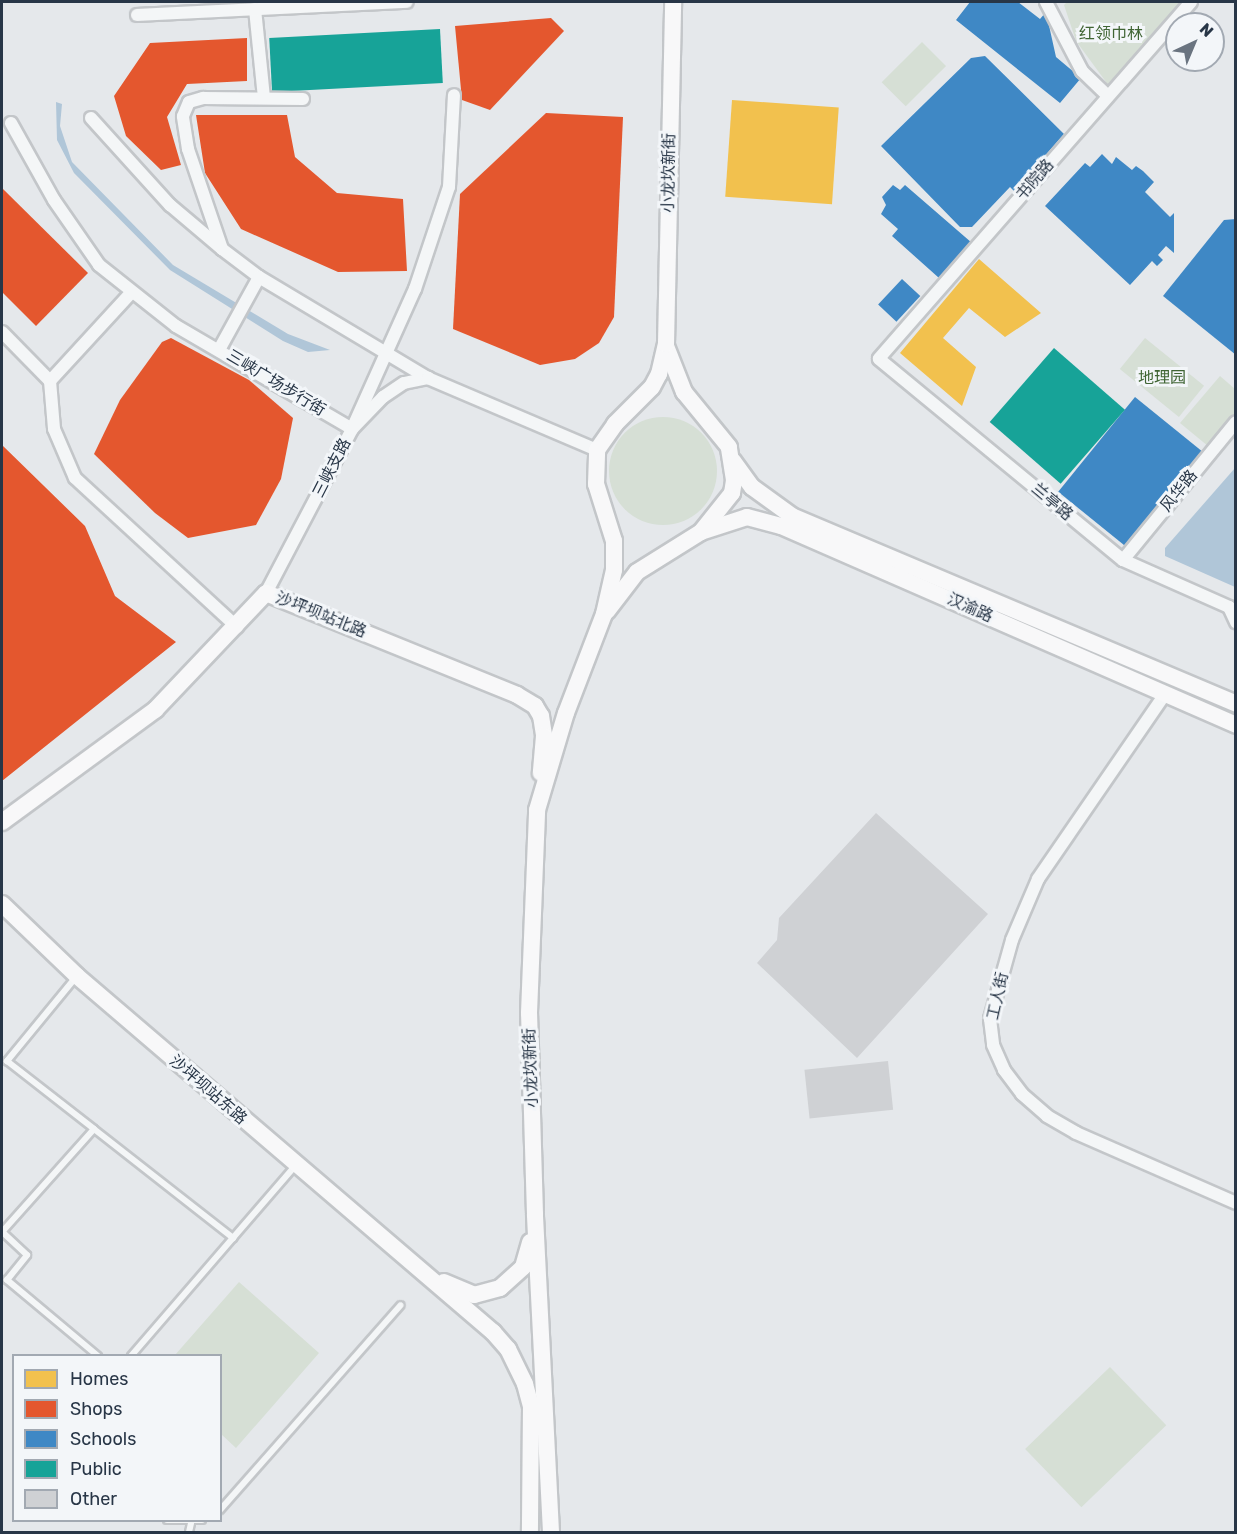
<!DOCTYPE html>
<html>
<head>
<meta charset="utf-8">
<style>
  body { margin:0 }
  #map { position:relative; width:1237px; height:1534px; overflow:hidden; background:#e5e8eb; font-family:Rubik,"Noto Sans SC",sans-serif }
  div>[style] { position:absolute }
  .green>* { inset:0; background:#d6dfd5; transform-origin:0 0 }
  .round { border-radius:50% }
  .water>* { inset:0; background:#b0c6d8 }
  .homes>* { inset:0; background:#f2c14e; transform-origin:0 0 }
  .shops>* { inset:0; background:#e4572e }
  .schools>* { inset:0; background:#3f88c5; transform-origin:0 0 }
  .public>* { inset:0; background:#17a398; transform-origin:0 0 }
  .building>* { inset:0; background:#cfd1d4; transform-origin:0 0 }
  .roads { filter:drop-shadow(2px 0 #c3c6c9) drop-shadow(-2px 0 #c3c6c9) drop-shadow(0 2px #c3c6c9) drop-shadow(0 -2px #c3c6c9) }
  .lane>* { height:6px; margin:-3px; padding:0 3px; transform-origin:3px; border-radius:3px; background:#f4f6f7 }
  .street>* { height:12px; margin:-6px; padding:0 6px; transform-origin:6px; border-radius:6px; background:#f4f6f7 }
  .secondary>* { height:16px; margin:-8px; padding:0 8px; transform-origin:8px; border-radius:8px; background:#f8f8f9 }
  span { translate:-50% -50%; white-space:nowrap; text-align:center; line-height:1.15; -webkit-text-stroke:6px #f3f6f9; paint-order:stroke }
  .park-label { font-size:16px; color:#406534 }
  .street-label { font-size:16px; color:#283647 }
  .frame { position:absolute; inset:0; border:3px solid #283647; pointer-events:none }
  .legend { position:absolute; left:12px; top:1354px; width:210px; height:168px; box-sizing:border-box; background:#f3f6f9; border:2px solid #a2a9b2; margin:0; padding:8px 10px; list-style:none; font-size:18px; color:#283647 }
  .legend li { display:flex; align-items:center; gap:12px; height:30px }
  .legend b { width:30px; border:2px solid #a2a9b2 }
  .north { position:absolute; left:1165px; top:12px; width:60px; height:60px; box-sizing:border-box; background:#f3f6f9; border:2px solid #a2a9b2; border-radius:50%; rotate:44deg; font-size:16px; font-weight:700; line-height:24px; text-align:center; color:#283647 }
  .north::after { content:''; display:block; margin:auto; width:21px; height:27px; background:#6a7480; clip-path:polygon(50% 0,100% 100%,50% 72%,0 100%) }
</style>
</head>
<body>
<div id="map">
  <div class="green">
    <i style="clip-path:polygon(1067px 2px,1183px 2px,1109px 86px,1076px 41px,1064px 5px)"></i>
    <i style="left:922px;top:42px;width:34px;height:57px;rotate:45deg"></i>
    <i style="left:1145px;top:338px;width:76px;height:40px;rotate:39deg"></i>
    <i style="clip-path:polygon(1220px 376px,1235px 389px,1235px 425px,1214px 451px,1180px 423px)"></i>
    <i class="round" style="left:609px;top:417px;width:108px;height:108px"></i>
    <i style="clip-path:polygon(239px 1282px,319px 1353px,236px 1448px,221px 1434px,220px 1356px,175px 1355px)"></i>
    <i style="left:1110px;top:1367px;width:81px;height:118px;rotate:46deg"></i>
  </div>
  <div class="water">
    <i style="clip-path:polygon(56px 102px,62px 104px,60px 126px,72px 162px,173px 265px,288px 334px,330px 350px,308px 352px,283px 341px,170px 270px,74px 173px,57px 140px)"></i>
    <i style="clip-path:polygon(1235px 468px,1235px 587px,1165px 556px,1165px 548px)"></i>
  </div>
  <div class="homes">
    <i style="left:732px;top:100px;width:107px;height:97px;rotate:4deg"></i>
    <i style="clip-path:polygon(979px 259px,1041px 313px,1005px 337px,969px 308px,943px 338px,976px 367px,962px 406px,900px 353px)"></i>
  </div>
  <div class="shops">
    <i style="clip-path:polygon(551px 18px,564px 31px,490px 110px,462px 100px,455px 26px)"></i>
    <i style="clip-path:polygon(247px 38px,247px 81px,187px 84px,167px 117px,181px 165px,161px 170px,126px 136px,114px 96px,150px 43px)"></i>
    <i style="clip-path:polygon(546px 113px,623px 117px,614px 317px,599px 343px,575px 359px,540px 365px,453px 329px,460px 194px)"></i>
    <i style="clip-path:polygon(196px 115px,287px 115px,295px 157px,337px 193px,403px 199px,407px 271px,338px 272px,241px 229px,205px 173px)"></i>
    <i style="clip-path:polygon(2px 188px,88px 273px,36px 326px,2px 292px)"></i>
    <i style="clip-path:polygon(171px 338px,249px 380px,293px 418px,281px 479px,256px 525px,188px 538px,155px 513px,94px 454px,120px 400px,162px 342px)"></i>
    <i style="clip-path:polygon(2px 445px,85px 526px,115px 596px,176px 642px,2px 781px)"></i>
  </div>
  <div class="schools">
    <i style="clip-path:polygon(970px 2px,1018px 2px,1040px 19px,1046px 12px,1056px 57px,1081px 78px,1060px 103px,956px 20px)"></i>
    <i style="clip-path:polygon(985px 56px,1064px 134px,1014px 191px,1010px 187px,972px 227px,960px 227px,881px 146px,971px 58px)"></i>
    <i style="clip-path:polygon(1102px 154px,1112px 164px,1116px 157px,1132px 170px,1136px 166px,1143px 171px,1154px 182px,1145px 192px,1170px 217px,1174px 213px,1174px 253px,1166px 246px,1158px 255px,1163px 260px,1157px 266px,1152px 261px,1130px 285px,1045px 206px,1085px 163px,1090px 167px)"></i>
    <i style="clip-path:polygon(893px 185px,900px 190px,905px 185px,972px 243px,939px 278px,892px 236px,898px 229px,881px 214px,886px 205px,882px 197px)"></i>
    <i style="clip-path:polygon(1236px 219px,1236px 355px,1163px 296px,1224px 220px)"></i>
    <i style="left:902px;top:279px;width:25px;height:35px;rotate:43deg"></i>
    <i style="left:1135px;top:397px;width:87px;height:122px;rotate:39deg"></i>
  </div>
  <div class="public">
    <i style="left:440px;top:29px;width:54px;height:171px;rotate:87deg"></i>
    <i style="left:1054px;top:348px;width:94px;height:98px;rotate:41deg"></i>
  </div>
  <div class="building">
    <i style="clip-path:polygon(876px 813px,988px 914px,857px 1058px,757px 963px,777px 940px,779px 918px)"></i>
    <i style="left:888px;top:1061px;width:49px;height:84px;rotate:84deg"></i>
  </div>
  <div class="roads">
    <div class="lane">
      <i style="left:76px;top:977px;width:109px;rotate:129.4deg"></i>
      <i style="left:7px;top:1061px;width:110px;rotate:38deg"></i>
      <i style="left:98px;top:1356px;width:119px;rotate:-140.1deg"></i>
      <i style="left:7px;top:1280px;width:32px;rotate:-51deg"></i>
      <i style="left:27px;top:1255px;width:34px;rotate:-137deg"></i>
      <i style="left:2px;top:1232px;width:138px;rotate:-48.2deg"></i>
      <i style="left:94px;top:1129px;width:177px;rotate:38.1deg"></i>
      <i style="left:131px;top:1356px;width:251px;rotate:-49.2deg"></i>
      <i style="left:220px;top:1510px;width:273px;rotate:-48.6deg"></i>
      <i style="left:167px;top:1520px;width:35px"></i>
      <i style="left:189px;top:1532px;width:9px;rotate:-77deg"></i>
    </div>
    <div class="street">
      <i style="left:1046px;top:2px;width:78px;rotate:62.4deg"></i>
      <i style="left:1082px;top:71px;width:36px;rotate:44deg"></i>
      <i style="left:1191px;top:2px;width:474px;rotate:131.2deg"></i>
      <i style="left:879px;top:359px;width:316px;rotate:39.5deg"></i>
      <i style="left:1123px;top:560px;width:116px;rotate:23.9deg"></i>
      <i style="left:1229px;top:607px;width:17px;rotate:65deg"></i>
      <i style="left:255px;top:9px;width:88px;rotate:84.2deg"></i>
      <i style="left:137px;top:15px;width:270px;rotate:-2.8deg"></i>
      <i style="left:91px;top:118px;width:118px;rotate:47.8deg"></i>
      <i style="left:170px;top:205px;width:68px;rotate:40.2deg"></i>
      <i style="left:222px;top:249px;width:46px;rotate:37.1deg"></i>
      <i style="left:259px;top:277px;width:197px;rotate:30.9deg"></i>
      <i style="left:11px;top:123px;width:88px;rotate:60.8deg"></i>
      <i style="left:54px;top:200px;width:79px;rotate:55.3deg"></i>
      <i style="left:99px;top:265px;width:98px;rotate:38.4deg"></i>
      <i style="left:176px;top:326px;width:204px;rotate:30.3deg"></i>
      <i style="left:352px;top:429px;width:154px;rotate:-65.8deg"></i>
      <i style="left:415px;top:289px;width:108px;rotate:-71.6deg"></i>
      <i style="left:449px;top:187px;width:92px;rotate:-86.9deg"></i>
      <i style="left:222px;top:249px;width:106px;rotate:-108.8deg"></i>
      <i style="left:188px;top:149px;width:33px;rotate:-99deg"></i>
      <i style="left:183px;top:116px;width:15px;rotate:-67deg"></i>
      <i style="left:189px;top:102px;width:15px;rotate:-16deg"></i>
      <i style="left:203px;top:98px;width:100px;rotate:0.6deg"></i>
      <i style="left:2px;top:332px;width:69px;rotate:45.6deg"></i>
      <i style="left:50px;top:381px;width:48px;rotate:85.2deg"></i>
      <i style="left:54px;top:429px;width:53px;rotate:66.8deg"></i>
      <i style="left:75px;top:478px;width:220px;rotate:42.6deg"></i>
      <i style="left:220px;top:348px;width:81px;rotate:-61.2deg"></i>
      <i style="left:50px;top:381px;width:120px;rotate:-47.4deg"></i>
      <i style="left:1123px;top:560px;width:178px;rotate:-50.7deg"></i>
      <i style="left:266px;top:593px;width:185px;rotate:-62.3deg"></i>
      <i style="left:352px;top:429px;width:45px;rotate:-45.9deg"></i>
      <i style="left:383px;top:397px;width:25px;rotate:-34deg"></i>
      <i style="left:404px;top:383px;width:25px;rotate:-12deg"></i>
      <i style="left:428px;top:378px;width:184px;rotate:23.1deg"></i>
      <i style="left:1165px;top:694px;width:224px;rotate:124.5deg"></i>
      <i style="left:1038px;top:879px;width:66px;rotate:113.1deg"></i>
      <i style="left:1012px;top:940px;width:82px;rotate:105.6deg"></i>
      <i style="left:990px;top:1019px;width:26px;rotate:83deg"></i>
      <i style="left:993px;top:1045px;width:27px;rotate:66deg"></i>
      <i style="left:1004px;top:1070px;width:30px;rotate:53deg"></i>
      <i style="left:1022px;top:1094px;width:33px;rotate:41deg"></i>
      <i style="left:1047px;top:1116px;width:34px;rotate:30deg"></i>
      <i style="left:1076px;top:1133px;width:175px;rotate:23.6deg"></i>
    </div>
    <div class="secondary">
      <i style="left:733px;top:461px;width:32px;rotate:54deg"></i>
      <i style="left:752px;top:487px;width:49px;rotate:35.9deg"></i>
      <i style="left:792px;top:516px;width:482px;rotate:22.9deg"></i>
      <i style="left:701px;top:532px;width:48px;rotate:-18.1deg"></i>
      <i style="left:747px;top:517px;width:35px;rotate:15deg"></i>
      <i style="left:781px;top:526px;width:497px;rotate:23.6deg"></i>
      <i style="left:607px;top:611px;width:49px;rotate:-52.4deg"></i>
      <i style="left:637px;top:572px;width:75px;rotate:-32deg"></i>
      <i style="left:701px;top:532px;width:50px;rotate:-51.5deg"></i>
      <i style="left:732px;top:493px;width:13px;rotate:-81deg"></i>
      <i style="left:734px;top:480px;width:33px;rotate:-99deg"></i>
      <i style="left:729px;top:447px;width:71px;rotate:-129.3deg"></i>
      <i style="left:684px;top:392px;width:49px;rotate:-111.4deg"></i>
      <i style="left:2px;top:822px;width:190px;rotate:-36.2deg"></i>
      <i style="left:155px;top:710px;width:161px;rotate:-46.5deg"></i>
      <i style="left:266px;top:593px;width:271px;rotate:22.1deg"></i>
      <i style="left:517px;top:695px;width:21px;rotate:31deg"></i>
      <i style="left:535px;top:706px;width:12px;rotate:59deg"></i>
      <i style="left:541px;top:716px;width:20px;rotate:81deg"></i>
      <i style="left:544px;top:736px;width:37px;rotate:95deg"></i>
      <i style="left:2px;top:904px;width:104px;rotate:43.8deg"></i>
      <i style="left:77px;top:976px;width:548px;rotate:40.56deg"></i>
      <i style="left:493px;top:1332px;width:23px;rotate:49deg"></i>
      <i style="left:508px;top:1349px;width:39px;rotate:64deg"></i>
      <i style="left:525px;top:1384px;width:24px;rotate:75deg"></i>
      <i style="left:531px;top:1407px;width:125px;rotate:90.5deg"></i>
      <i style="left:444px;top:1282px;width:33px;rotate:23deg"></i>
      <i style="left:474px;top:1295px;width:27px;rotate:-15deg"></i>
      <i style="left:500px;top:1288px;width:31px;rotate:-42deg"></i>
      <i style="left:523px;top:1267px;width:26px;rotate:-74deg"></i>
      <i style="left:551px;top:1532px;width:318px;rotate:-92.9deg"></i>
      <i style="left:535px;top:1214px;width:201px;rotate:-91.7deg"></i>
      <i style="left:529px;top:1013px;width:203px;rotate:-87.7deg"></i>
      <i style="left:537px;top:810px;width:101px;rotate:-73.4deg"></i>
      <i style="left:566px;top:713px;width:106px;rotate:-69deg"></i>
      <i style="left:604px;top:614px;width:45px;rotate:-77.2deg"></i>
      <i style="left:614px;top:570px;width:29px;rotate:-90deg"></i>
      <i style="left:614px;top:541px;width:60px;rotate:-107.5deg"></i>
      <i style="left:596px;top:484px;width:34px;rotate:-88deg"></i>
      <i style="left:597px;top:450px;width:32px;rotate:-55deg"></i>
      <i style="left:615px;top:424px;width:52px;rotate:-45deg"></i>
      <i style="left:652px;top:387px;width:15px;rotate:-62deg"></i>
      <i style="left:659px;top:374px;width:31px;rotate:-77deg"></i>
      <i style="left:666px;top:344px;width:342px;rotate:-88.8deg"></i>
    </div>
  </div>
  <div class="park-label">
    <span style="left:1111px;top:34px">红领巾林</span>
    <span style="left:1162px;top:378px">地理园</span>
  </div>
  <div class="street-label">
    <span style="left:669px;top:173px;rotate:-89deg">小龙坎新街</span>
    <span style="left:1035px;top:180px;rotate:-49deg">书院路</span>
    <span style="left:276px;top:383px;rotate:31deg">三峡广场步行街</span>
    <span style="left:332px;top:468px;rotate:-63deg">三峡支路</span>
    <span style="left:1179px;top:491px;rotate:-51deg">风华路</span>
    <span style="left:1052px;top:502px;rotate:40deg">兰亭路</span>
    <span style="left:970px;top:608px;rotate:24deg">汉渝路</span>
    <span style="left:321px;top:615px;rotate:22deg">沙坪坝站北路</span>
    <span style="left:998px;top:996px;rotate:-77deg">工人街</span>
    <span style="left:531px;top:1068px;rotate:-92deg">小龙坎新街</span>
    <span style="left:208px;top:1090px;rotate:41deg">沙坪坝站东路</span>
  </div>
  <div class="frame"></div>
  <ul class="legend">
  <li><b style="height:16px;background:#f2c14e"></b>Homes</li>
  <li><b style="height:16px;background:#e4572e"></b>Shops</li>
  <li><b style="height:16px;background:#3f88c5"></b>Schools</li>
  <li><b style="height:16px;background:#17a398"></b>Public</li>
  <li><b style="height:16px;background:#cfd1d4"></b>Other</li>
  </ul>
  <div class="north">N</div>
</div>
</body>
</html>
